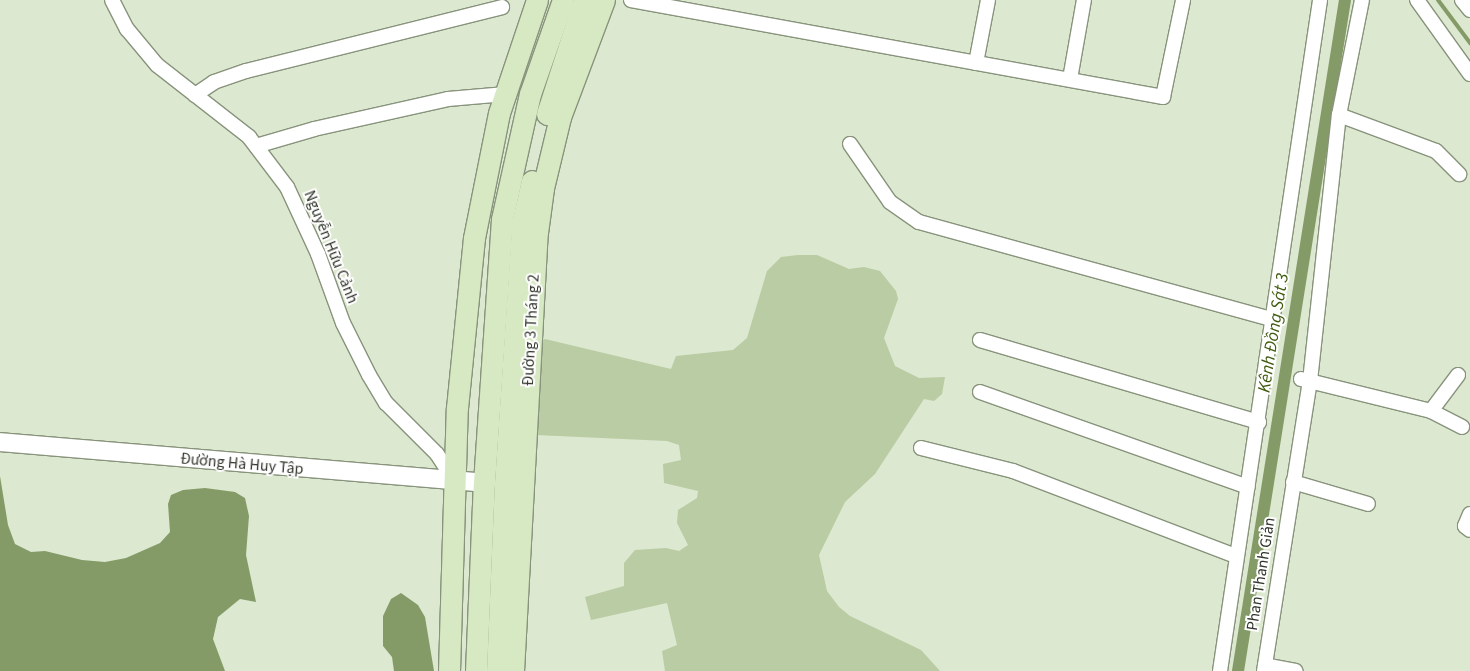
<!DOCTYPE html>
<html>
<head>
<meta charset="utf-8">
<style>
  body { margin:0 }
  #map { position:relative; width:1470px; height:671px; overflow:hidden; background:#dce8cf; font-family:"Source Sans 3",sans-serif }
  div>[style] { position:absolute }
  .green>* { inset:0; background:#b9cca3 }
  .water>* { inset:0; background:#849b68 }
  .stream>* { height:4px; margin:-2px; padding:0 2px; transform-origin:2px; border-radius:2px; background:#849b68 }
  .canal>* { height:12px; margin:-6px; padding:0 6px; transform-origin:6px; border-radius:6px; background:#849b68 }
  .roads { filter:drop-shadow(1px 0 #88937c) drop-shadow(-1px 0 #88937c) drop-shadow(0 1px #88937c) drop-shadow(0 -1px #88937c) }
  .minor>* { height:14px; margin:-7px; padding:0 7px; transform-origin:7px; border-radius:7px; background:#fff }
  .tertiary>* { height:18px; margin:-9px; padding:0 9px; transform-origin:9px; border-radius:9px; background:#fff }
  .primary>* { height:21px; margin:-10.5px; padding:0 10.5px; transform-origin:10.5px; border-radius:10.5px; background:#d7e9c2 }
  span { translate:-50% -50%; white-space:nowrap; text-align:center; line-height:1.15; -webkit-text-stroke:4px #fff; paint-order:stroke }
  .street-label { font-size:16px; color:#31362c }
  .water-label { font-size:18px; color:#405c0e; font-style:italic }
</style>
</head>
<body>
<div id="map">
  <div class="green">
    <i style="clip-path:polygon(798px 255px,817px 255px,849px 269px,864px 267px,880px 271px,896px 291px,898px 299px,884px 338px,895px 366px,919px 378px,945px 377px,942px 394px,934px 401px,924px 399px,875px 474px,845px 502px,819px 555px,827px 591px,839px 607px,850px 616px,921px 650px,940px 671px,665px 671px,662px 651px,677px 645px,667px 603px,591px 620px,585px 597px,624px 586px,624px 563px,635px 550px,666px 548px,679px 551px,688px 545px,677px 523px,678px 510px,697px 498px,698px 491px,664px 483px,663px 464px,681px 460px,679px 445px,667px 441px,536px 435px,538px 342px,545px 339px,671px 369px,676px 356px,733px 350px,747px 338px,767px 271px,781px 257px)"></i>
  </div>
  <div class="water">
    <i style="clip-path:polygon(0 476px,8px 525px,15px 544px,31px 552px,45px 551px,82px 560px,105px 562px,126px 558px,160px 543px,170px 532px,168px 504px,171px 495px,183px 490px,205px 488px,235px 492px,245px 498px,249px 516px,246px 555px,256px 602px,240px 599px,218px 617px,213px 639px,225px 671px,0 671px)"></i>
    <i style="clip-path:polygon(401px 593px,418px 605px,425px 617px,434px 671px,394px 671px,392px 657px,383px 646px,383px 616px,391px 599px)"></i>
  </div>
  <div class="stream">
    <i style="left:1438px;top:0;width:54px;rotate:53.3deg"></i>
  </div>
  <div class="canal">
    <i style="left:1238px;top:671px;width:679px;rotate:-80.94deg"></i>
  </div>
  <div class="roads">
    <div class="minor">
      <i style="left:112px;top:0;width:33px;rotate:63deg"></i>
      <i style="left:127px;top:29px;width:47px;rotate:50.2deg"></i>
      <i style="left:157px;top:65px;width:117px;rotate:38deg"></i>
      <i style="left:249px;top:137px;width:63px;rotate:52.8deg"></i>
      <i style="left:287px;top:187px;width:74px;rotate:65.2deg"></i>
      <i style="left:318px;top:254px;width:73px;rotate:70.1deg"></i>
      <i style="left:343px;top:323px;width:58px;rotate:63.4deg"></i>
      <i style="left:369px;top:375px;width:33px;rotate:59deg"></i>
      <i style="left:386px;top:403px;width:72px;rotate:45deg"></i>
      <i style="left:437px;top:454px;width:33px;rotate:57deg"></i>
      <i style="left:631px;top:0;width:541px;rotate:10.33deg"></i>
      <i style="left:1163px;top:97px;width:99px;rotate:-78.3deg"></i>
      <i style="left:1417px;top:0;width:91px;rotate:54.4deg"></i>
      <i style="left:1462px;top:0;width:13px;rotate:51deg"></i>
      <i style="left:976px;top:63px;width:64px;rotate:-79.2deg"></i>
      <i style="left:1070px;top:79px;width:80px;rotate:-80deg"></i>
      <i style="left:195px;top:95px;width:23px;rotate:-34deg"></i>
      <i style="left:214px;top:82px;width:34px;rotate:-19deg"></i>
      <i style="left:246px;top:71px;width:264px;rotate:-14deg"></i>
      <i style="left:1339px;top:115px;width:103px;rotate:20.4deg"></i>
      <i style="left:1436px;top:151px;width:33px;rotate:45deg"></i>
      <i style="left:850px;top:144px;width:70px;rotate:55.4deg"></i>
      <i style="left:890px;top:202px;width:35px;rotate:35deg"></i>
      <i style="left:919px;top:222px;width:368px;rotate:15.4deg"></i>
      <i style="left:256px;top:146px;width:60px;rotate:-16.3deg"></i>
      <i style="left:314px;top:129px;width:137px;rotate:-12.6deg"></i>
      <i style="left:448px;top:99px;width:58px;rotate:-4.9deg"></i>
      <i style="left:980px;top:340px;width:291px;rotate:16.4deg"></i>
      <i style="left:1301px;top:379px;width:134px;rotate:13.8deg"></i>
      <i style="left:1431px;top:411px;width:35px;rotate:27deg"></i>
      <i style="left:980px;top:392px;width:284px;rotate:19.5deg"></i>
      <i style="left:1431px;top:411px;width:45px;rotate:-53.1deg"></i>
      <i style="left:921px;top:448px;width:95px;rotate:14deg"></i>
      <i style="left:1013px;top:471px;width:239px;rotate:20.9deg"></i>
      <i style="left:1293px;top:482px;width:78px;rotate:16.3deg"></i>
      <i style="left:1470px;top:514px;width:13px;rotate:113deg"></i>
      <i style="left:1465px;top:526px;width:6px;rotate:39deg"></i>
      <i style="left:1265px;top:665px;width:31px;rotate:11deg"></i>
      <i style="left:1220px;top:671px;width:678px;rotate:-81.52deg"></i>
      <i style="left:1264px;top:671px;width:294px;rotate:-81deg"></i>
      <i style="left:1310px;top:381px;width:268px;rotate:-83.8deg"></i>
      <i style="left:1339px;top:115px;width:117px;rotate:-78.7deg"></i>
    </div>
    <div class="tertiary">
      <i style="left:0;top:442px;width:486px;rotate:4.8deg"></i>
    </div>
    <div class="primary">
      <i style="left:547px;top:114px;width:120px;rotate:-72deg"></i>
      <i style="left:449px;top:671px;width:263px;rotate:-88.3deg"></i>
      <i style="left:457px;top:408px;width:171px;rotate:-84.3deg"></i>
      <i style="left:474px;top:238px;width:127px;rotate:-78.7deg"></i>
      <i style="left:499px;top:113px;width:119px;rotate:-71.4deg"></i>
      <i style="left:476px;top:671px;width:188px;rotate:-87.6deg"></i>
      <i style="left:484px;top:483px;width:265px;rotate:-86.1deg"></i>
      <i style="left:502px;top:219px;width:128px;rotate:-77.4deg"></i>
      <i style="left:530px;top:94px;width:100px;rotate:-70.7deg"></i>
      <i style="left:497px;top:671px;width:188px;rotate:-87.6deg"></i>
      <i style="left:505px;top:483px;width:260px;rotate:-86.2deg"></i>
      <i style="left:522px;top:224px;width:44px;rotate:-76.9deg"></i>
      <i style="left:513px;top:671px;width:432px;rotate:-86.9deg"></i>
      <i style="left:536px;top:240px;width:52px;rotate:-82.3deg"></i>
      <i style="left:543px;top:188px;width:73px;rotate:-76.5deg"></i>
      <i style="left:560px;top:117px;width:125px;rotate:-69.4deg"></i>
    </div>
  </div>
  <div class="street-label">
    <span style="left:331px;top:247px;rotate:68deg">Nguyễn Hữu Cảnh</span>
    <span style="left:531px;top:330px;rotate:-87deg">Đường 3 Tháng 2</span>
    <span style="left:242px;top:464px;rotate:5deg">Đường Hà Huy Tập</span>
    <span style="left:1261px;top:574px;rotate:-81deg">Phan Thanh Giản</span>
  </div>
  <div class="water-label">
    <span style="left:1274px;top:333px;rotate:-81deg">Kênh Đồng Sát 3</span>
  </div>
</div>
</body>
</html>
